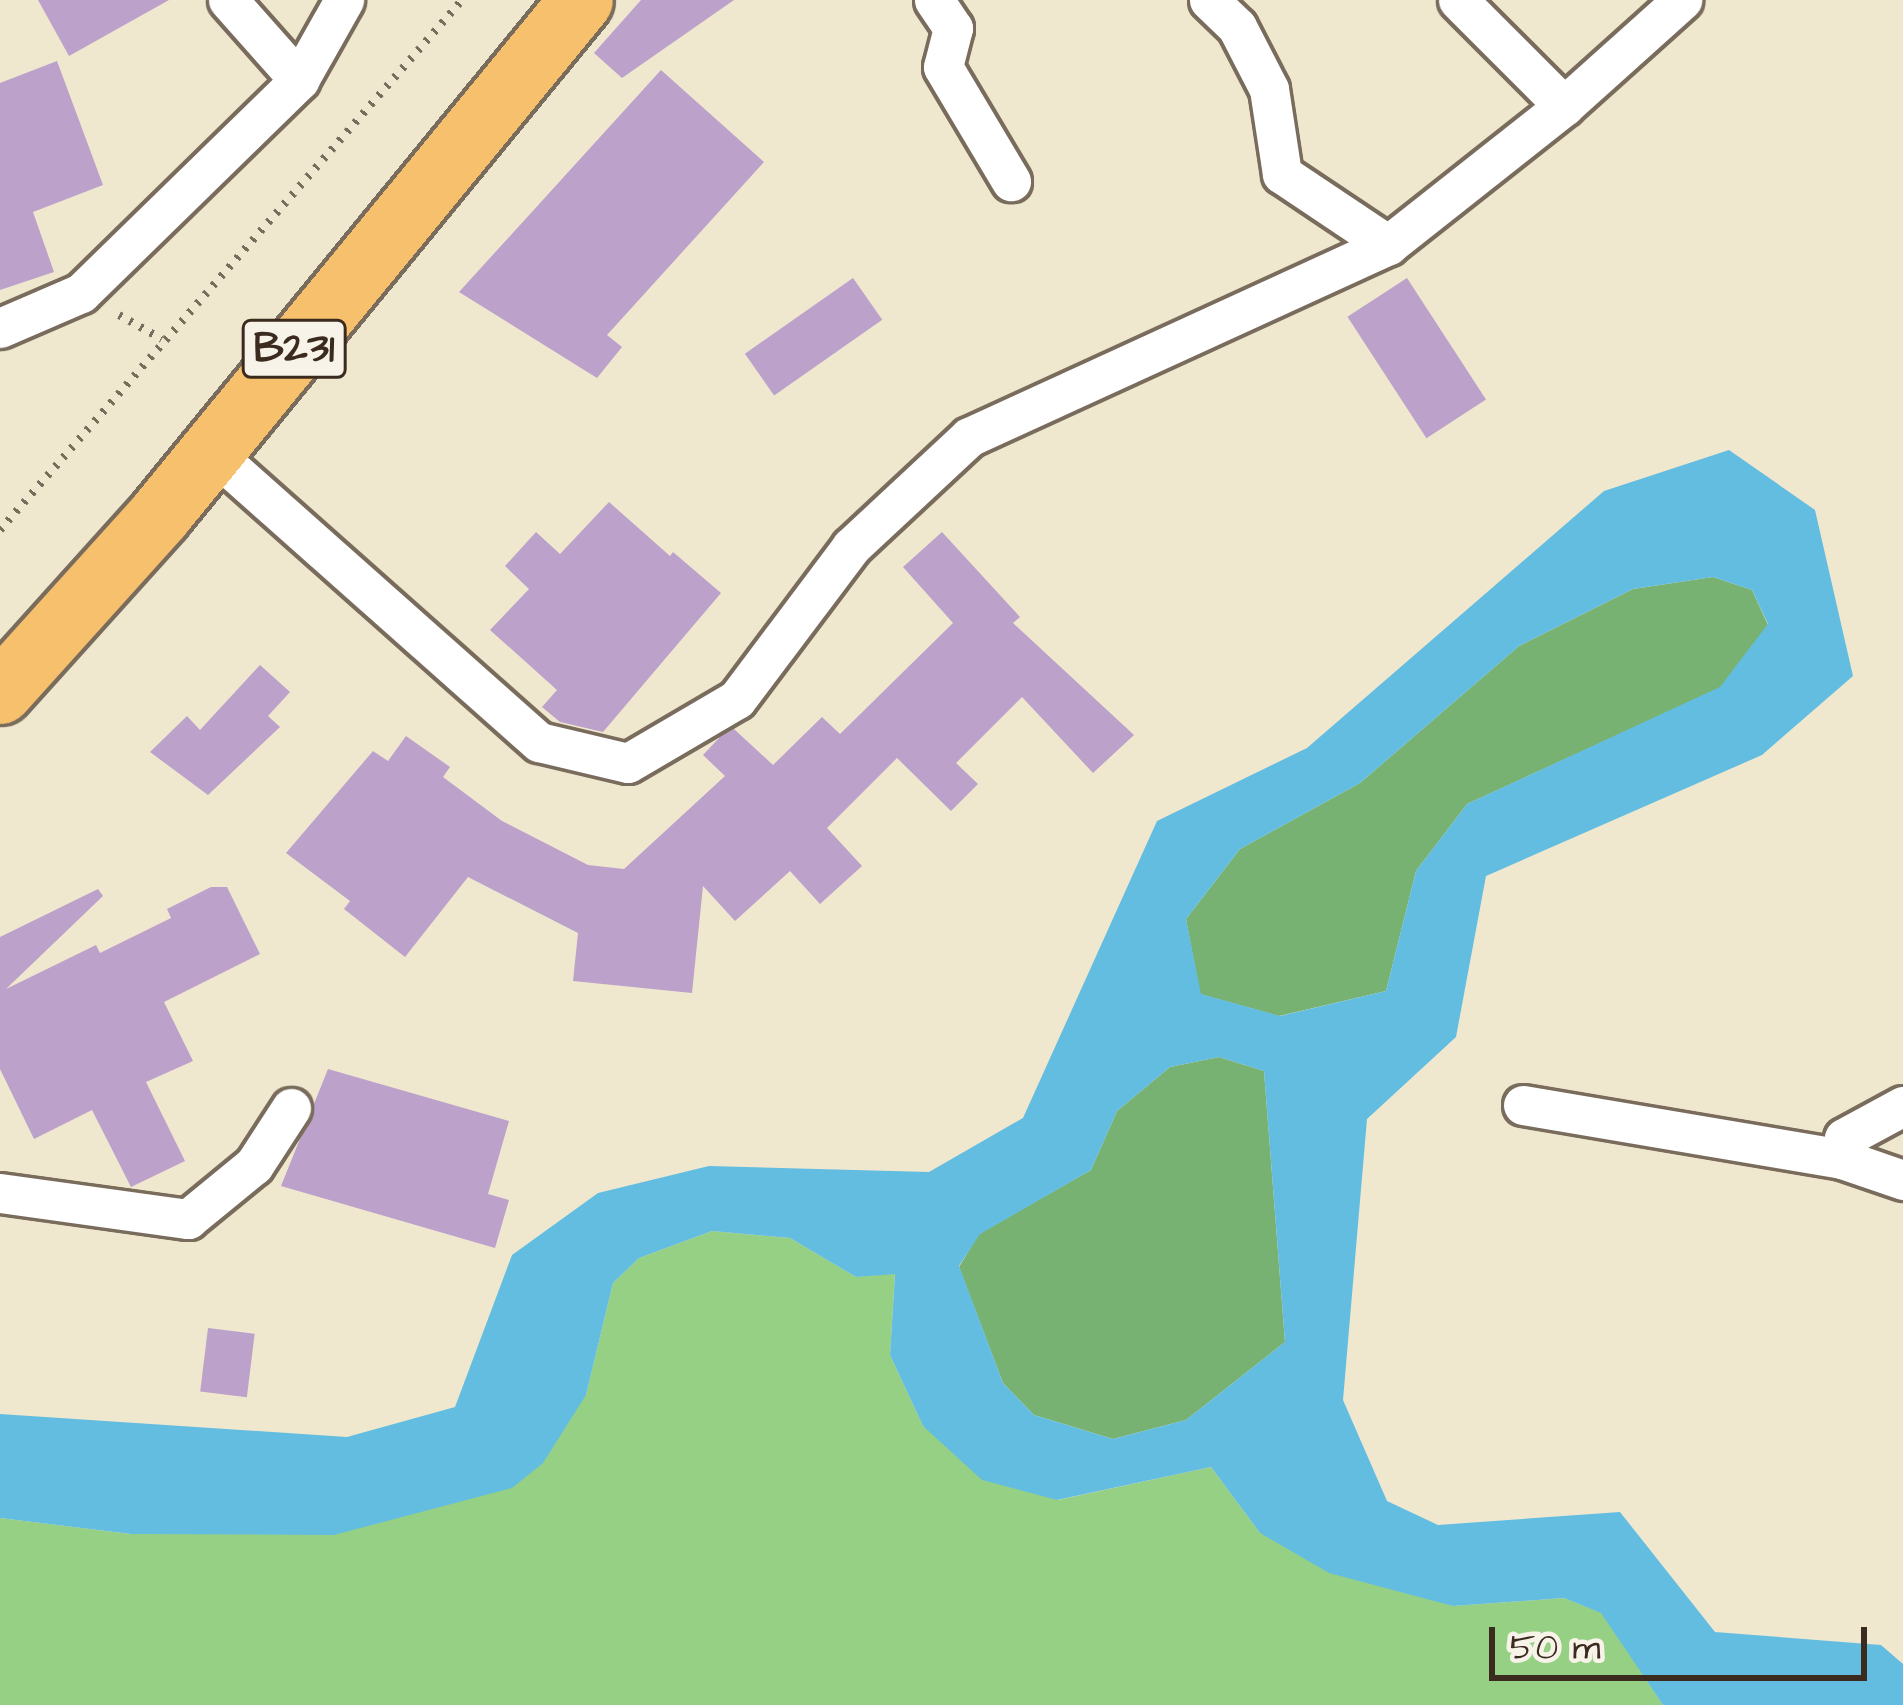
<!DOCTYPE html>
<html>
<head>
<meta charset="utf-8">
<style>
  body { margin:0 }
  #map { position:relative; width:1903px; height:1705px; overflow:hidden; background:#efe8cf; font-family:"Architects Daughter",sans-serif }
  div>[style] { position:absolute }
  .green>* { inset:0; background:#96d084 }
  .forest>* { inset:0; background:#78b272 }
  .water>* { inset:0; background:#63bde1 }
  .building>* { inset:0; background:#bca1cb; transform-origin:0 0 }
  .path>* { height:8px; margin-top:-4px; transform-origin:0; background:repeating-linear-gradient(90deg,#7a6c5c 0 3px,transparent 0 12px) }
  .roads { filter:drop-shadow(3px 0 #7a6c5c) drop-shadow(-3px 0 #7a6c5c) drop-shadow(0 3px #7a6c5c) drop-shadow(0 -3px #7a6c5c) }
  .street>* { height:39px; margin:-19.5px; padding:0 19.5px; transform-origin:19.5px; border-radius:19.5px; background:#fff }
  .primary>* { height:63px; margin:-31.5px; padding:0 31.5px; transform-origin:31.5px; border-radius:31.5px; background:#f7c06c }
  span { translate:-50% -50%; white-space:nowrap; text-align:center; line-height:1.15; -webkit-text-stroke:9px #f7f3e8; paint-order:stroke }
  .shield-label span { padding:3px 9px; background:#f7f3e8; border:3px solid; border-radius:9px; -webkit-text-stroke-width:0 }
  .shield-label { font-size:42px; color:#3b2a1e; font-weight:700 }
  .scale { position:absolute; left:1489px; top:1627px; width:378px; height:54px; box-sizing:border-box; border:6px solid #3b2a1e; border-top:0; padding-left:15px; font-size:36px; line-height:42px; white-space:nowrap; color:#3b2a1e; -webkit-text-stroke:9px #f7f3e8; paint-order:stroke }
</style>
</head>
<body>
<div id="map">
  <div class="green">
    <i style="clip-path:polygon(712px 1231px,790px 1238px,856px 1277px,895px 1273px,890px 1355px,923px 1426px,1058px 1500px,1211px 1467px,1260px 1533px,1453px 1606px,1564px 1598px,1602px 1613px,1663px 1705px,0 1705px,0 1518px,131px 1534px,586px 1395px,613px 1283px,639px 1258px)"></i>
  </div>
  <div class="forest">
    <i style="clip-path:polygon(1713px 577px,1752px 590px,1768px 625px,1720px 688px,1467px 804px,1416px 871px,1386px 991px,1279px 1016px,1200px 994px,1186px 919px,1240px 849px,1360px 783px,1519px 646px,1633px 589px)"></i>
    <i style="clip-path:polygon(1219px 1057px,1264px 1071px,1285px 1342px,1186px 1420px,1113px 1439px,1034px 1415px,1003px 1383px,959px 1267px,979px 1234px,1091px 1170px,1117px 1111px,1170px 1067px)"></i>
  </div>
  <div class="water">
    <i style="clip-path:polygon(evenodd,1729px 450px,1815px 510px,1853px 676px,1762px 755px,1486px 876px,1456px 1037px,1367px 1119px,1343px 1400px,1387px 1501px,1438px 1525px,1620px 1512px,1715px 1632px,1881px 1645px,1903px 1664px,1903px 1705px,1663px 1705px,1601px 1613px,1564px 1598px,1453px 1606px,1329px 1573px,1260px 1533px,1211px 1467px,1057px 1500px,982px 1480px,923px 1426px,890px 1355px,895px 1274px,856px 1277px,790px 1238px,712px 1231px,639px 1258px,613px 1283px,586px 1395px,543px 1463px,512px 1488px,334px 1535px,131px 1534px,0 1518px,0 1414px,347px 1437px,455px 1407px,512px 1255px,598px 1193px,709px 1166px,929px 1172px,1023px 1118px,1157px 821px,1307px 748px,1604px 491px,1729px 450px,1713px 577px,1752px 590px,1768px 624px,1720px 687px,1467px 804px,1416px 871px,1386px 991px,1280px 1016px,1201px 994px,1186px 919px,1240px 849px,1360px 783px,1519px 646px,1633px 589px,1713px 577px,1729px 450px,1219px 1057px,1264px 1071px,1285px 1342px,1186px 1420px,1113px 1439px,1034px 1415px,1003px 1383px,959px 1266px,980px 1234px,1091px 1170px,1117px 1111px,1170px 1067px,1219px 1057px)"></i>
  </div>
  <div class="building">
    <i style="clip-path:polygon(38px 0,169px 0,69px 56px)"></i>
    <i style="clip-path:polygon(641px 0,734px 0,622px 78px,594px 53px)"></i>
    <i style="clip-path:polygon(57px 61px,103px 185px,33px 212px,54px 272px,0 290px,0 83px)"></i>
    <i style="clip-path:polygon(661px 70px,764px 162px,607px 335px,622px 347px,597px 378px,459px 292px)"></i>
    <i style="left:853px;top:278px;width:51px;height:132px;rotate:55deg"></i>
    <i style="left:1407px;top:278px;width:145px;height:71px;rotate:57deg"></i>
    <i style="clip-path:polygon(609px 502px,670px 556px,673px 552px,721px 593px,603px 732px,560px 722px,542px 707px,557px 690px,490px 630px,529px 589px,505px 566px,536px 532px,560px 554px)"></i>
    <i style="clip-path:polygon(942px 532px,1020px 617px,1013px 623px,1134px 735px,1093px 773px,1022px 697px,956px 763px,978px 784px,951px 811px,897px 758px,827px 828px,862px 866px,820px 904px,790px 871px,735px 921px,703px 886px,692px 993px,573px 981px,578px 933px,468px 877px,405px 957px,344px 909px,350px 901px,286px 853px,373px 751px,388px 761px,406px 736px,450px 767px,443px 777px,502px 821px,588px 865px,624px 869px,725px 776px,703px 755px,720px 737px,734px 729px,773px 765px,822px 717px,840px 734px,953px 623px,903px 567px)"></i>
    <i style="clip-path:polygon(260px 665px,290px 692px,268px 716px,280px 727px,208px 795px,150px 752px,187px 716px,200px 730px)"></i>
    <i style="clip-path:polygon(211px 887px,227px 887px,260px 954px,164px 1002px,193px 1061px,146px 1082px,185px 1161px,131px 1187px,92px 1110px,34px 1139px,0 1069px,0 937px,98px 889px,103px 896px,6px 989px,96px 945px,100px 953px,171px 918px,167px 909px)"></i>
    <i style="clip-path:polygon(328px 1069px,509px 1121px,488px 1194px,509px 1200px,495px 1248px,281px 1186px)"></i>
    <i style="left:208px;top:1328px;width:47px;height:64px;rotate:7deg"></i>
  </div>
  <div class="path">
    <i style="left:119px;top:315px;width:49px;rotate:29.2deg"></i>
    <i style="left:0;top:530px;width:703px;rotate:-48.92deg"></i>
  </div>
  <div class="roads">
    <div class="street">
      <i style="left:228px;top:0;width:107px;rotate:48.4deg"></i>
      <i style="left:934px;top:0;width:34px;rotate:56deg"></i>
      <i style="left:953px;top:28px;width:40px;rotate:104.4deg"></i>
      <i style="left:943px;top:67px;width:133px;rotate:59.2deg"></i>
      <i style="left:1209px;top:0;width:39px;rotate:44deg"></i>
      <i style="left:1237px;top:27px;width:70px;rotate:62.7deg"></i>
      <i style="left:1269px;top:89px;width:86px;rotate:81.3deg"></i>
      <i style="left:1282px;top:174px;width:128px;rotate:33.8deg"></i>
      <i style="left:1458px;top:0;width:150px;rotate:45deg"></i>
      <i style="left:0;top:328px;width:88px;rotate:-23.4deg"></i>
      <i style="left:81px;top:293px;width:305px;rotate:-44.3deg"></i>
      <i style="left:299px;top:80px;width:92px;rotate:-60.6deg"></i>
      <i style="left:210px;top:450px;width:440px;rotate:41.6deg"></i>
      <i style="left:539px;top:742px;width:91px;rotate:13.3deg"></i>
      <i style="left:628px;top:763px;width:126px;rotate:-30.4deg"></i>
      <i style="left:737px;top:699px;width:190px;rotate:-53.1deg"></i>
      <i style="left:851px;top:547px;width:161px;rotate:-43deg"></i>
      <i style="left:969px;top:437px;width:461px;rotate:-24.6deg"></i>
      <i style="left:1388px;top:245px;width:224px;rotate:-38.3deg"></i>
      <i style="left:1564px;top:106px;width:159px;rotate:-41.9deg"></i>
      <i style="left:1523px;top:1105px;width:324px;rotate:9.6deg"></i>
      <i style="left:1903px;top:1106px;width:67px;rotate:151.5deg"></i>
      <i style="left:1844px;top:1138px;width:21px;rotate:95deg"></i>
      <i style="left:1842px;top:1159px;width:65px;rotate:19deg"></i>
      <i style="left:0;top:1193px;width:190px;rotate:7.9deg"></i>
      <i style="left:188px;top:1219px;width:85px;rotate:-39.3deg"></i>
      <i style="left:254px;top:1165px;width:68px;rotate:-57deg"></i>
    </div>
    <div class="primary">
      <i style="left:0;top:692px;width:239px;rotate:-48deg"></i>
      <i style="left:160px;top:514px;width:664px;rotate:-50.68deg"></i>
    </div>
  </div>
  <div class="shield-label">
    <span style="left:294px;top:349px">B231</span>
  </div>
  <div class="scale">50 m</div>
</div>
</body>
</html>
